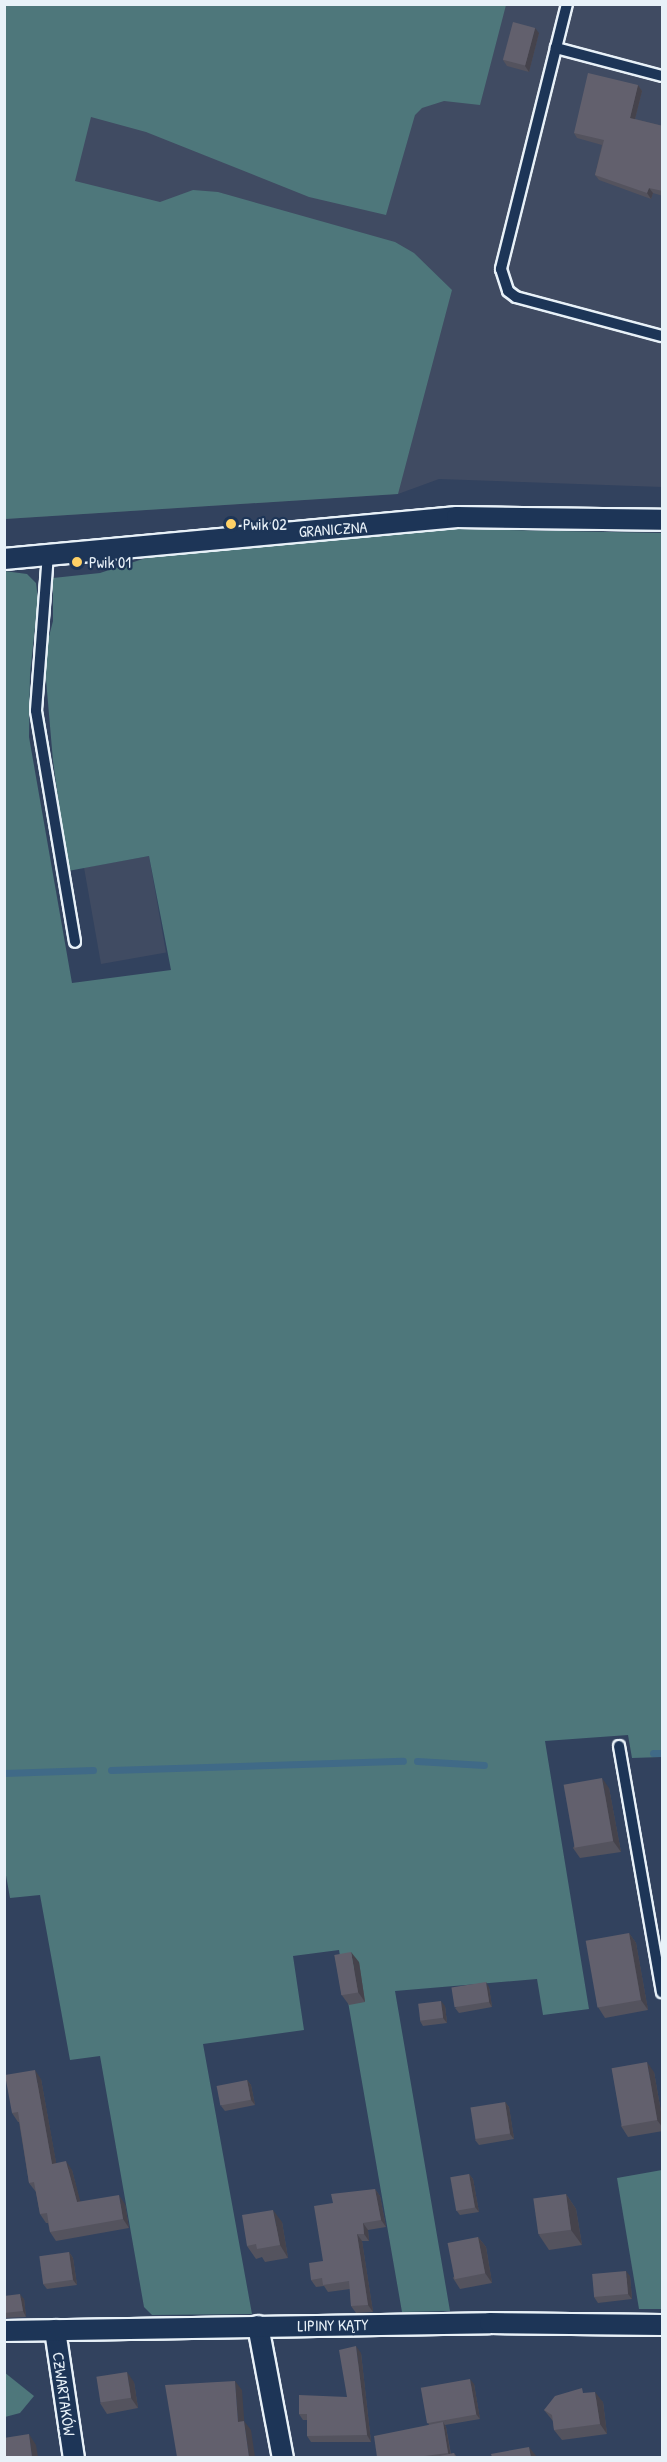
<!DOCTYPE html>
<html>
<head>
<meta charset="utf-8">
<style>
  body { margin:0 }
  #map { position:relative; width:667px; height:2462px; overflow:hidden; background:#32425e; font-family:"Patrick Hand",sans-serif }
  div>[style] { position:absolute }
  .built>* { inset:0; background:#404b62; transform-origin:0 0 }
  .green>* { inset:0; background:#4e777b }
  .stream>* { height:7px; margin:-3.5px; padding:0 3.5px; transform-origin:3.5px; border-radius:3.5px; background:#406a87 }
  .roads { filter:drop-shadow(2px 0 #e8f1f8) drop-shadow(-2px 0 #e8f1f8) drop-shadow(0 2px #e8f1f8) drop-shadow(0 -2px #e8f1f8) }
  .service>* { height:10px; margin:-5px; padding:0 5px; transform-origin:5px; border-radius:5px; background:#1d3557 }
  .minor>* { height:20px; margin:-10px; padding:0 10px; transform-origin:10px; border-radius:10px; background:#1d3557 }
  .wall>* { inset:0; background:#54535e }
  .shaded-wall>* { inset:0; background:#45434c }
  .building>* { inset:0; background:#62606d; transform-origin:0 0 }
  .dots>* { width:16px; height:16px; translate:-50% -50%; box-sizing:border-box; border:3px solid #1d3557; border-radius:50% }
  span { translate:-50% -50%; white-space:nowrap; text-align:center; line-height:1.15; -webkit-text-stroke:4.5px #1d3557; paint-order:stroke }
  .poi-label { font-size:16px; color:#e8f1f8 }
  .left { translate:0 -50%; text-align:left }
  .street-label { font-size:16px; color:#e8f1f8 }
  .frame { position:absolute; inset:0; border:6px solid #e8f1f8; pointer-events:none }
</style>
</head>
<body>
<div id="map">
  <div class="built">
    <i style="clip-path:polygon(5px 5px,662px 5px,662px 487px,439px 479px,398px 494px,5px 519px)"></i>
    <i style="left:149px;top:856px;width:98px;height:66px;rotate:80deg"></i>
  </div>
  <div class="green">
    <i style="clip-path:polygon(5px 4px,506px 5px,480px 105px,444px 101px,422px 108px,415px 115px,386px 215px,309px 197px,146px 132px,91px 117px,75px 181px,160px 202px,193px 190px,218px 192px,395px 242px,414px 253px,452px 290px,398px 494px,5px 519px)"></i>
    <i style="clip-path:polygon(454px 529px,662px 533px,662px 1757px,632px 1758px,628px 1735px,545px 1741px,589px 2009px,543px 2015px,537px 1979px,395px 1991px,450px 2311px,402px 2312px,339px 1950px,293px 1956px,304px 2030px,203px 2044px,252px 2314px,152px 2315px,144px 2307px,100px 2056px,70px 2060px,40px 1895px,10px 1898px,4px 1864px,4px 571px,27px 574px,36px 583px,38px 599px,30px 674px,29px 737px,72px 983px,171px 970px,149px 856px,68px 871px,53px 761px,44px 656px,53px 621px,53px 578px,100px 573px,152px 556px)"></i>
    <i style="clip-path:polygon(662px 2170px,662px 2309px,639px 2309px,617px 2178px)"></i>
    <i style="clip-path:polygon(4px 2372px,34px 2396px,20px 2413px,5px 2417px)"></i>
  </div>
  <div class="stream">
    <i style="left:653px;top:1753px;width:9px"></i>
    <i style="left:417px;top:1761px;width:67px;rotate:3.4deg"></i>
    <i style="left:111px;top:1770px;width:292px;rotate:-1.8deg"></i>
    <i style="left:4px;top:1773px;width:89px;rotate:-1.9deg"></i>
  </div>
  <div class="roads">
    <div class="service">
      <i style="left:556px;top:48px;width:45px;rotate:-76deg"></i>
      <i style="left:662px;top:76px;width:110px;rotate:-165.2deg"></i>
      <i style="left:556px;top:48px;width:228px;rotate:104deg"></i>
      <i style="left:501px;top:269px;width:23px;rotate:72deg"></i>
      <i style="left:508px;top:291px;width:10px;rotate:37deg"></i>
      <i style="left:516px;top:297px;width:151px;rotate:15deg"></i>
      <i style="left:48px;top:554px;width:157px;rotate:94.4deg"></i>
      <i style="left:36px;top:711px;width:234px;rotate:80.4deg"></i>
      <i style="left:619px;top:1746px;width:250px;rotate:80.1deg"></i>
    </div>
    <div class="minor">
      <i style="left:4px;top:559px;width:455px;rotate:-5.3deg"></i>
      <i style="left:457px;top:517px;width:205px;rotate:0.8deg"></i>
      <i style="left:258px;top:2326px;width:134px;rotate:79.3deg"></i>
      <i style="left:55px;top:2330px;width:129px;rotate:81.6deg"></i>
      <i style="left:4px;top:2331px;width:486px;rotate:-0.9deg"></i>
      <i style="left:490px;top:2323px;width:172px;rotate:0.7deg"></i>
    </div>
  </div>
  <div class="wall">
    <i style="clip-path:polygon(539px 33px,529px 72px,507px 66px,503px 60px)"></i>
    <i style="clip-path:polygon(638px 85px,642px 91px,635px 119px,663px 126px,663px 196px,653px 193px,651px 199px,599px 180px,595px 175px,602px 145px,577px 138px,574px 133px)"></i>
    <i style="clip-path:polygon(609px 1788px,621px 1852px,580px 1858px,573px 1848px)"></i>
    <i style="clip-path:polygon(629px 1933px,636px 1943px,648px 2010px,605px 2018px,598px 2007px)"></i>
    <i style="clip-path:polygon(359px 1962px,365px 2002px,349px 2005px,341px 1994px)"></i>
    <i style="clip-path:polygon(489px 1987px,492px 2007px,459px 2013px,455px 2008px)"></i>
    <i style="clip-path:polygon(445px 2006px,447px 2023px,423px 2026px,420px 2021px)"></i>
    <i style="clip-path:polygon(654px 2072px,663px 2123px,663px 2131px,628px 2137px,621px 2126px)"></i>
    <i style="clip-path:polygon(41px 2079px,56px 2163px,72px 2170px,80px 2202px,125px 2204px,129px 2228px,56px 2241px,50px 2232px,48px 2223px,46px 2223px,40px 2214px,36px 2192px,29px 2183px,19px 2122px,18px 2122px,12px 2113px)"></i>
    <i style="clip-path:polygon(247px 2080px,251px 2085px,255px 2105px,225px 2111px,221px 2106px)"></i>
    <i style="clip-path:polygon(505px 2102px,509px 2107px,514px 2139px,479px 2145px,475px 2140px)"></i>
    <i style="clip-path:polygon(469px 2174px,473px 2179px,479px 2212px,460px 2215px,456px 2210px)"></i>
    <i style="clip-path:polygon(375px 2189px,380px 2196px,386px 2227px,368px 2230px,369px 2241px,362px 2241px,373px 2312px,356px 2313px,351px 2306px,350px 2289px,328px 2292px,324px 2286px,316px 2287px,311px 2280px,323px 2261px,333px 2203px)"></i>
    <i style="clip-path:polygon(566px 2194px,576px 2209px,582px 2245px,549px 2250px,539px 2235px)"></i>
    <i style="clip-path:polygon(282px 2222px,288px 2258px,265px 2262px,262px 2257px,256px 2259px,247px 2246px)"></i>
    <i style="clip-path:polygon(478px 2237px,486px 2247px,492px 2283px,460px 2289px,453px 2278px)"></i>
    <i style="clip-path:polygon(69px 2252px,73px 2258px,77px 2285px,47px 2289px,43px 2284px)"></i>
    <i style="clip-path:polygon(630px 2276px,632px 2299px,598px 2303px,594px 2297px)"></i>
    <i style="clip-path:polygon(4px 2296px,24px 2299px,26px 2317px,4px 2318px)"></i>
    <i style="clip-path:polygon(361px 2353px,371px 2442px,311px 2442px,307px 2436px,307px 2420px,303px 2420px,299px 2414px,347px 2397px)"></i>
    <i style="clip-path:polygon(134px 2382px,138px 2408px,107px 2414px,100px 2403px)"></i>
    <i style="clip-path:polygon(474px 2384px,480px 2419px,445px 2425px,446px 2427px,451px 2454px,454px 2453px,457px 2457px,377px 2457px,429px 2425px,427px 2421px)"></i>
    <i style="clip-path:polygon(586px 2393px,603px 2402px,607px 2434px,562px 2440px,554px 2430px,553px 2421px,544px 2410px)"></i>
  </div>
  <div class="shaded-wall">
    <i style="clip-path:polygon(535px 28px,539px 33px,529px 72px,525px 66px)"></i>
    <i style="clip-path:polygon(638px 85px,642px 91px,634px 123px,630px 118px)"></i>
    <i style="clip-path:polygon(649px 188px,653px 193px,651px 199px,647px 193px)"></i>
    <i style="clip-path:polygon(602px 1778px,609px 1788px,621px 1852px,613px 1841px)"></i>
    <i style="clip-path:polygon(629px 1933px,636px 1943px,648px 2010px,641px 2000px)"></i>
    <i style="clip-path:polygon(351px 1952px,359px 1962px,365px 2002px,358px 1992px)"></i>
    <i style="clip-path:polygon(486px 1982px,489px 1987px,492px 2007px,489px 2002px)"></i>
    <i style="clip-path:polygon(441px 2001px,445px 2006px,447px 2023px,443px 2018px)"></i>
    <i style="clip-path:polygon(647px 2062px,654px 2072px,663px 2123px,663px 2128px,657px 2120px)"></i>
    <i style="clip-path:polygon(35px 2070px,41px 2079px,58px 2173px,52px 2164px)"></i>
    <i style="clip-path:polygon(247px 2080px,251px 2085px,255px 2105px,251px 2100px)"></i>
    <i style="clip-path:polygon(505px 2102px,509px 2107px,514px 2139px,510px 2134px)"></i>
    <i style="clip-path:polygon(66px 2161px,72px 2170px,83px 2211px,77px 2202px)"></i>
    <i style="clip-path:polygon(469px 2174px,473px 2179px,479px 2212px,475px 2207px)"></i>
    <i style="clip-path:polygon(375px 2189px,380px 2196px,386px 2227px,381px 2220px)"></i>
    <i style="clip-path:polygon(566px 2194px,576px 2209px,582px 2245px,571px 2230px)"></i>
    <i style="clip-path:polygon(119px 2195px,125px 2204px,129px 2228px,123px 2219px)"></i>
    <i style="clip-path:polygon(273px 2210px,282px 2222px,288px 2258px,280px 2245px)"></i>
    <i style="clip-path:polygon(363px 2223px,368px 2230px,369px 2241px,364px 2234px)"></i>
    <i style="clip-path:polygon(357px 2234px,362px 2241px,373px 2312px,368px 2305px)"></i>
    <i style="clip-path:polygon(478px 2237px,486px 2247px,492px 2283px,485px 2273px)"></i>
    <i style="clip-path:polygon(69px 2252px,73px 2258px,77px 2285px,73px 2280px)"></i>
    <i style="clip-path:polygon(626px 2271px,630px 2276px,632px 2299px,628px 2294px)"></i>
    <i style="clip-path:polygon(20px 2294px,24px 2299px,26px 2317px,23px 2311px)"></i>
    <i style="clip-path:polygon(356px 2346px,361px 2353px,371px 2442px,367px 2435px)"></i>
    <i style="clip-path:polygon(127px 2372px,134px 2382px,138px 2408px,131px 2398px)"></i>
    <i style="clip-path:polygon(470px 2379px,474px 2384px,480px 2419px,476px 2414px)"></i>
    <i style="clip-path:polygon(235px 2381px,242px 2390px,245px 2431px,238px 2422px)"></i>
    <i style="clip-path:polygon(595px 2392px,603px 2402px,607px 2434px,600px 2424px)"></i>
    <i style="clip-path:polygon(244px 2421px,251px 2430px,255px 2457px,249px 2457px)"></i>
    <i style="clip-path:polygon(443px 2422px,446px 2427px,451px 2457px,448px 2453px)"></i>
    <i style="clip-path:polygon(29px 2434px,36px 2445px,38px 2457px,32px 2457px)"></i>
    <i style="clip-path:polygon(529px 2447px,537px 2457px,531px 2457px)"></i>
  </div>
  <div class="building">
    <i style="left:513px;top:22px;width:23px;height:39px;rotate:15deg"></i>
    <i style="clip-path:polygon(588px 73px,638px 85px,630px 118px,663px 126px,663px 191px,649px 188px,647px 193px,595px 175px,604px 140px,574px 133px)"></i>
    <i style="left:602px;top:1778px;width:64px;height:39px;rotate:80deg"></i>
    <i style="left:629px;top:1933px;width:68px;height:44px;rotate:80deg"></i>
    <i style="left:351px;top:1952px;width:41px;height:17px;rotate:80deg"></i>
    <i style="left:486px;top:1982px;width:20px;height:35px;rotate:81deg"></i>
    <i style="left:441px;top:2001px;width:17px;height:23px;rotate:83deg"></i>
    <i style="left:647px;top:2062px;width:59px;height:36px;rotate:80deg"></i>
    <i style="clip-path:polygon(35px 2070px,52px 2164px,66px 2161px,77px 2202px,119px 2195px,123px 2219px,50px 2232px,47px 2213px,40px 2214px,34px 2182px,29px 2183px,18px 2112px,12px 2113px,5px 2075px)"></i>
    <i style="left:247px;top:2080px;width:20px;height:31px;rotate:79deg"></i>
    <i style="left:505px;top:2102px;width:32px;height:35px;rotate:81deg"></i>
    <i style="left:469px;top:2174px;width:34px;height:19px;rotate:80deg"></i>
    <i style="clip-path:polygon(375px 2189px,381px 2220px,363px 2223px,364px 2234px,357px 2234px,368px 2305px,351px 2306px,349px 2281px,323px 2285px,322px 2278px,311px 2280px,309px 2263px,323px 2261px,314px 2206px,333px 2203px,331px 2194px)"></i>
    <i style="left:566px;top:2194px;width:36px;height:33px;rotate:82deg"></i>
    <i style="clip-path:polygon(273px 2210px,280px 2245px,257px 2249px,256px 2244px,247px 2246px,242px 2215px)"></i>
    <i style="left:478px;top:2237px;width:37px;height:31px;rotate:79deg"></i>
    <i style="left:69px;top:2252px;width:28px;height:30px;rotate:82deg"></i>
    <i style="left:626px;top:2271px;width:23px;height:34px;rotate:85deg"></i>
    <i style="clip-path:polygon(20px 2294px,23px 2311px,4px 2313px,4px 2296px)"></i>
    <i style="clip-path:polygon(356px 2346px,367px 2435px,307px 2436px,307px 2414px,299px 2414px,299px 2395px,347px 2397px,339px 2350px)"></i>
    <i style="left:127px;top:2372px;width:26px;height:31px;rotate:81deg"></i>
    <i style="left:470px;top:2379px;width:36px;height:50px;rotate:80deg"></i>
    <i style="clip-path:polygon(235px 2381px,238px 2422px,244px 2421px,249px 2457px,177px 2457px,165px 2385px)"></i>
    <i style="clip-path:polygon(582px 2388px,583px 2393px,595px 2392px,600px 2424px,554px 2430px,552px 2415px,544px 2410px,555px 2396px)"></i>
    <i style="clip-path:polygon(443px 2422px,448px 2453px,417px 2457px,377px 2457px,374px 2436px)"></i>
    <i style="clip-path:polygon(29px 2434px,32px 2457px,4px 2457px,4px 2438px)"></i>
    <i style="clip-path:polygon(529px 2447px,531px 2457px,492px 2457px,491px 2454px)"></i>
    <i style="clip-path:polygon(454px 2453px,455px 2457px,435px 2457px)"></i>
  </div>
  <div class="dots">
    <i style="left:231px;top:524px;background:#ffd166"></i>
    <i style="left:77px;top:562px;background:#ffd166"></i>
  </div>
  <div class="poi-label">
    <span class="left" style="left:243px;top:524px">Pwik 02</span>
    <span class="left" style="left:89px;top:562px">Pwik 01</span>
  </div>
  <div class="street-label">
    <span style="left:333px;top:529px;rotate:-4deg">GRANICZNA</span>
    <span style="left:333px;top:2325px;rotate:-1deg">LIPINY KĄTY</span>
    <span style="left:64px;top:2394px;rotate:82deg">CZWARTAKÓW</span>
  </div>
  <div class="frame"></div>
</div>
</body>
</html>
